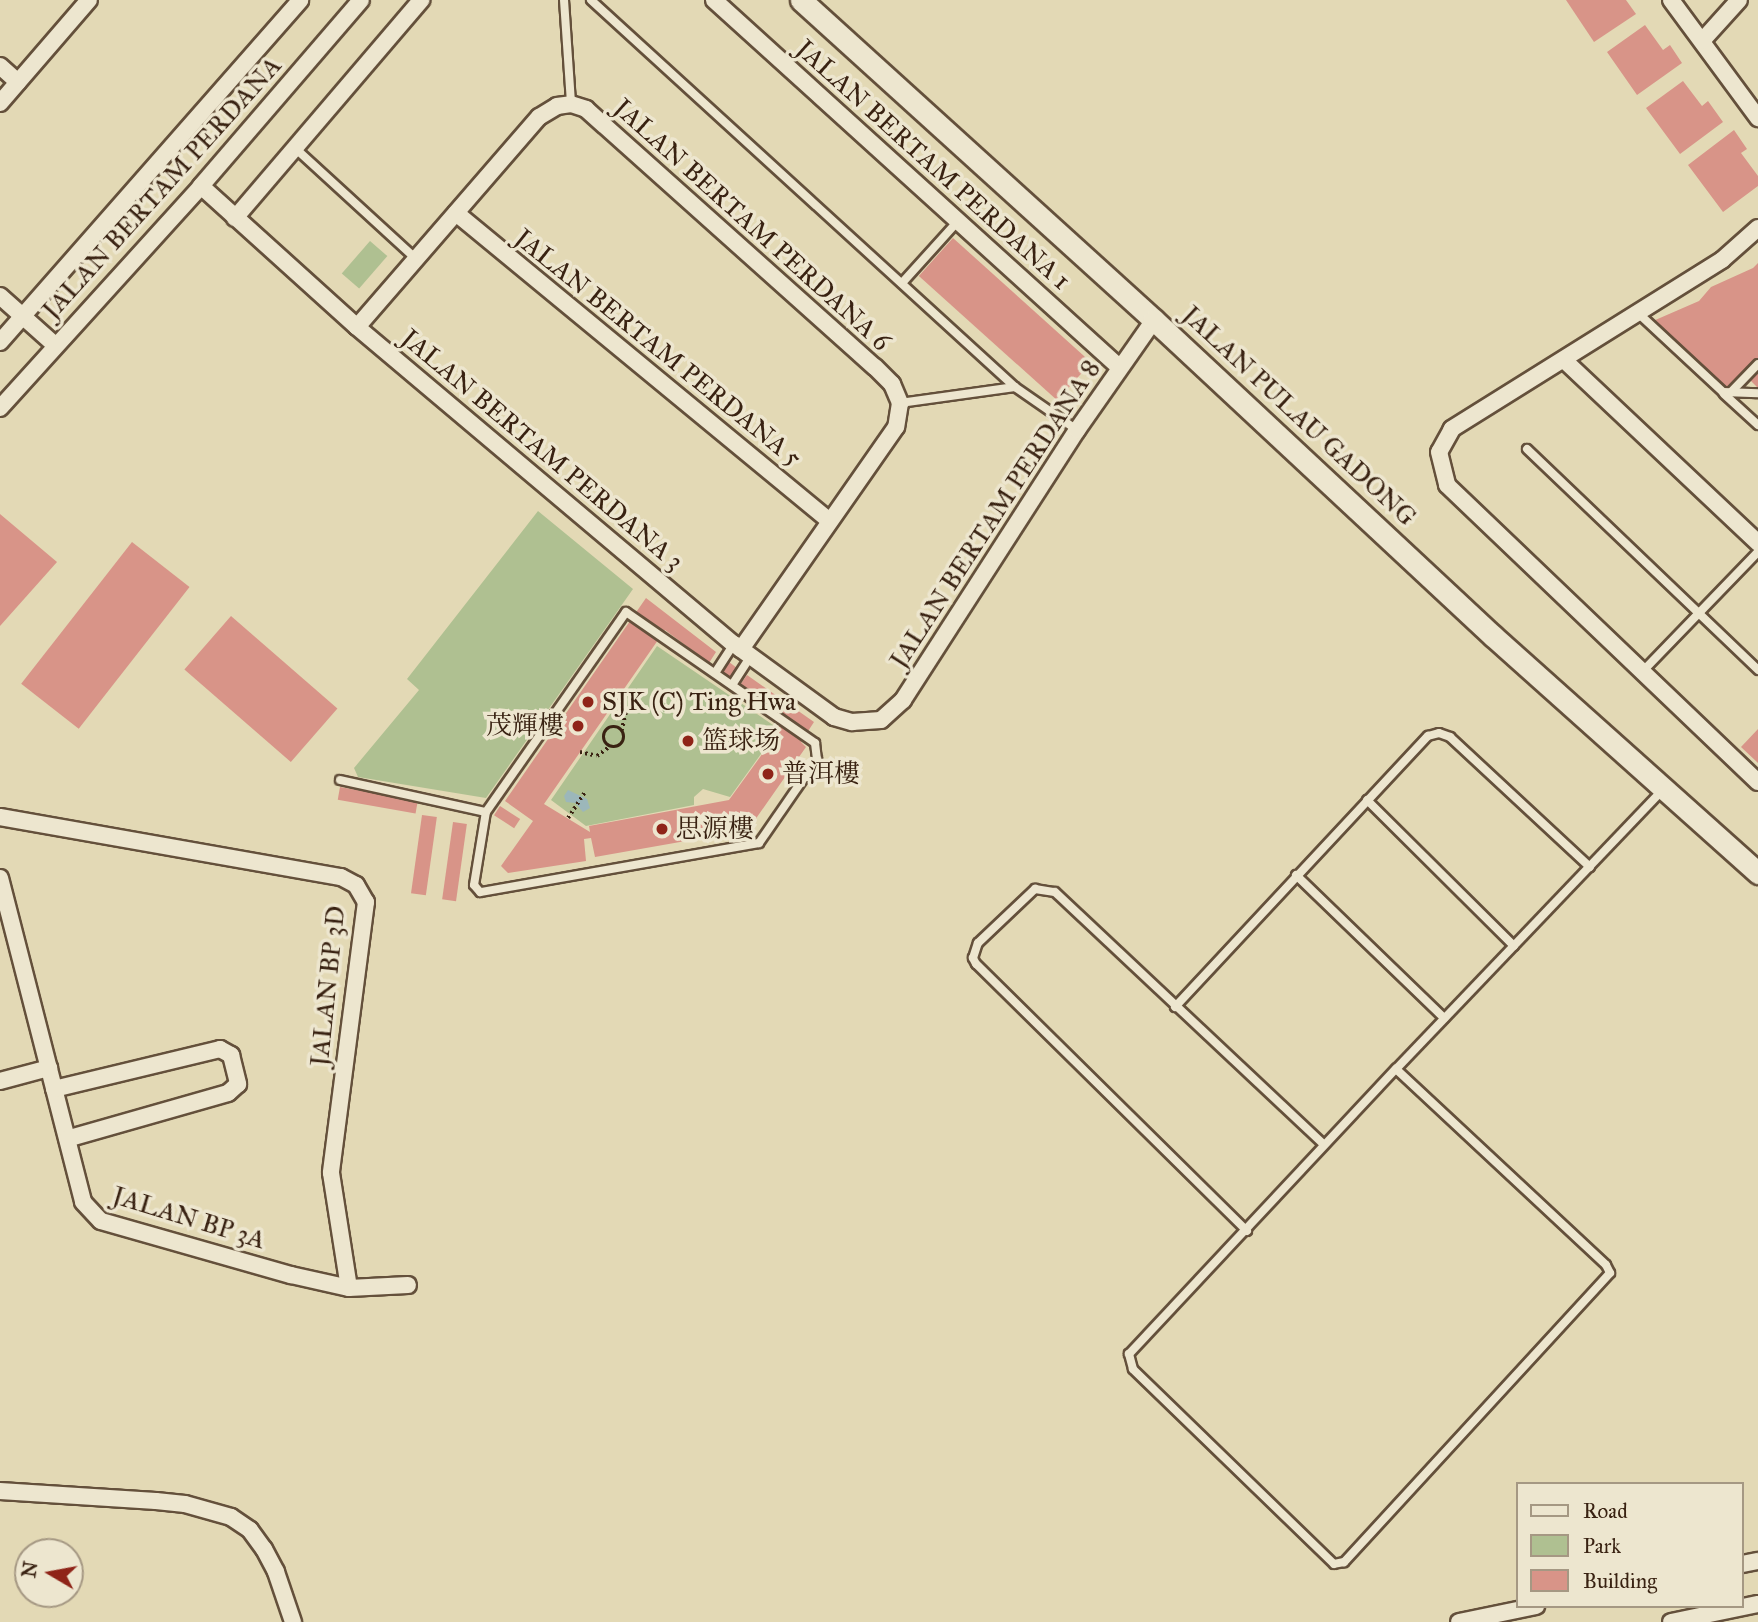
<!DOCTYPE html>
<html>
<head>
<meta charset="utf-8">
<style>
  body { margin:0 }
  #map { position:relative; width:1758px; height:1622px; overflow:hidden; background:#e3d9b5; font-family:"IM FELL Great Primer","Noto Serif SC",serif }
  div>[style] { position:absolute }
  .green>* { inset:0; background:#afc091; transform-origin:0 0 }
  .water>* { inset:0; background:#9cb7ba }
  .building>* { inset:0; background:#d89488; transform-origin:0 0 }
  .path>* { height:3.5px; margin-top:-1.75px; transform-origin:0; background:repeating-linear-gradient(90deg,#392212 0 2px,transparent 0 5.5px) }
  .path>.ring { margin:-1.75px; padding:0; box-sizing:content-box; background:none; border:3.5px solid #392212; border-radius:50% }
  .roads { filter:drop-shadow(2px 0 #64503b) drop-shadow(-2px 0 #64503b) drop-shadow(0 2px #64503b) drop-shadow(0 -2px #64503b) }
  .lane>* { height:8px; margin:-4px; padding:0 4px; transform-origin:4px; border-radius:4px; background:#ede6cf }
  .street>* { height:16px; margin:-8px; padding:0 8px; transform-origin:8px; border-radius:8px; background:#ede6cf }
  .secondary>* { height:21px; margin:-10.5px; padding:0 10.5px; transform-origin:10.5px; border-radius:10.5px; background:#ede6cf }
  .dots>* { width:19px; height:19px; translate:-50% -50%; box-sizing:border-box; border:4px solid #ede6cf; border-radius:50% }
  span { translate:-50% -50%; white-space:nowrap; text-align:center; line-height:1.15; -webkit-text-stroke:7px #ede6cf; paint-order:stroke }
  .street-label { font-size:26px; color:#392212 }
  .poi-label { font-size:26px; color:#392212 }
  .left { translate:0 -50%; text-align:left }
  .right { translate:-100% -50%; text-align:right }
  .legend { position:absolute; left:1516px; top:1482px; width:228px; height:126px; box-sizing:border-box; background:#ede6cf; border:2px solid #a59883; margin:0; padding:9px 12px; list-style:none; font-size:21px; color:#392212 }
  .legend li { display:flex; align-items:center; gap:14px; height:35px }
  .legend b { width:35px; border:2px solid #a59883 }
  .north { position:absolute; left:14px; top:1538px; width:70px; height:70px; box-sizing:border-box; background:#ede6cf; border:2px solid #a59883; border-radius:50%; rotate:280deg; font-size:19px; font-weight:700; line-height:28px; text-align:center; color:#392212 }
  .north::after { content:''; display:block; margin:auto; width:24px; height:32px; background:#8f2418; clip-path:polygon(50% 0,100% 100%,50% 72%,0 100%) }
</style>
</head>
<body>
<div id="map">
  <div class="green">
    <i style="left:370px;top:241px;width:23px;height:43px;rotate:41deg"></i>
    <i style="clip-path:polygon(538px 511px,633px 589px,486px 798px,358px 777px,354px 768px,419px 690px,407px 679px)"></i>
    <i style="clip-path:polygon(657px 646px,779px 729px,730px 797px,703px 789px,694px 797px,694px 805px,586px 826px,551px 800px)"></i>
  </div>
  <div class="water">
    <i style="clip-path:polygon(568px 790px,587px 799px,590px 808px,583px 812px,575px 803px,566px 802px,564px 796px)"></i>
  </div>
  <div class="building">
    <i style="clip-path:polygon(1566px 0,1626px 0,1636px 14px,1594px 42px)"></i>
    <i style="clip-path:polygon(1645px 25px,1663px 50px,1670px 45px,1682px 63px,1637px 95px,1607px 52px)"></i>
    <i style="clip-path:polygon(1683px 81px,1702px 106px,1708px 101px,1723px 122px,1680px 154px,1646px 108px)"></i>
    <i style="clip-path:polygon(1734px 130px,1747px 149px,1741px 153px,1758px 176px,1758px 186px,1723px 212px,1688px 165px)"></i>
    <i style="left:953px;top:238px;width:186px;height:51px;rotate:42deg"></i>
    <i style="clip-path:polygon(1758px 263px,1758px 358px,1727px 391px,1653px 321px,1699px 301px,1711px 287px,1753px 268px)"></i>
    <i style="clip-path:polygon(1758px 371px,1758px 388px,1750px 380px)"></i>
    <i style="clip-path:polygon(0 514px,57px 562px,0 626px)"></i>
    <i style="left:132px;top:542px;width:73px;height:180px;rotate:38deg"></i>
    <i style="clip-path:polygon(646px 598px,716px 652px,709px 663px,665px 630px,544px 804px,590px 832px,589px 826px,729px 800px,781px 728px,778px 726px,784px 717px,740px 685px,747px 675px,814px 722px,801px 742px,806px 747px,748px 830px,595px 857px,591px 838px,584px 839px,586px 861px,508px 873px,501px 866px,533px 821px,505px 801px)"></i>
    <i style="left:231px;top:616px;width:141px;height:71px;rotate:41deg"></i>
    <i style="left:729px;top:662px;width:10px;height:12px;rotate:37deg"></i>
    <i style="clip-path:polygon(1758px 729px,1758px 763px,1741px 747px)"></i>
    <i style="left:340px;top:787px;width:79px;height:13px;rotate:10deg"></i>
    <i style="left:500px;top:806px;width:24px;height:11px;rotate:33deg"></i>
    <i style="left:422px;top:815px;width:15px;height:79px;rotate:8deg"></i>
    <i style="left:453px;top:822px;width:14px;height:78px;rotate:8deg"></i>
  </div>
  <div class="path">
    <i style="left:617px;top:699px;width:17px;rotate:57deg"></i>
    <i style="left:626px;top:713px;width:18px;rotate:103deg"></i>
    <i class="ring" style="left:604px;top:727px;width:16.5px;height:16.5px"></i>
    <i style="left:580px;top:752px;width:17px;rotate:13deg"></i>
    <i style="left:597px;top:756px;width:15px;rotate:-37deg"></i>
    <i style="left:568px;top:818px;width:30px;rotate:-57deg"></i>
  </div>
  <div class="roads">
    <div class="lane">
      <i style="left:564px;top:0;width:104px;rotate:86.1deg"></i>
      <i style="left:591px;top:0;width:574px;rotate:42.39deg"></i>
      <i style="left:1015px;top:387px;width:75px;rotate:34.7deg"></i>
      <i style="left:295px;top:148px;width:164px;rotate:42.5deg"></i>
      <i style="left:902px;top:283px;width:84px;rotate:-47.9deg"></i>
      <i style="left:1638px;top:313px;width:116px;rotate:42.9deg"></i>
      <i style="left:1723px;top:392px;width:35px;rotate:2deg"></i>
      <i style="left:1730px;top:393px;width:40px;rotate:-46deg"></i>
      <i style="left:1724px;top:394px;width:46px;rotate:42.4deg"></i>
      <i style="left:900px;top:403px;width:116px;rotate:-7.9deg"></i>
      <i style="left:1527px;top:449px;width:320px;rotate:43.7deg"></i>
      <i style="left:626px;top:612px;width:230px;rotate:34.7deg"></i>
      <i style="left:815px;top:743px;width:16px;rotate:83deg"></i>
      <i style="left:817px;top:759px;width:102px;rotate:124.6deg"></i>
      <i style="left:759px;top:843px;width:283px;rotate:170deg"></i>
      <i style="left:480px;top:892px;width:9px;rotate:-131deg"></i>
      <i style="left:474px;top:885px;width:74px;rotate:-80.7deg"></i>
      <i style="left:486px;top:812px;width:244px;rotate:-55deg"></i>
      <i style="left:1642px;top:672px;width:167px;rotate:-46deg"></i>
      <i style="left:715px;top:673px;width:35px;rotate:-57deg"></i>
      <i style="left:732px;top:685px;width:35px;rotate:-57deg"></i>
      <i style="left:340px;top:780px;width:149px;rotate:12.4deg"></i>
      <i style="left:1367px;top:800px;width:207px;rotate:44.8deg"></i>
      <i style="left:1296px;top:875px;width:206px;rotate:44deg"></i>
      <i style="left:1175px;top:1007px;width:371px;rotate:-47deg"></i>
      <i style="left:1428px;top:736px;width:11px;rotate:-15deg"></i>
      <i style="left:1439px;top:733px;width:12px;rotate:20deg"></i>
      <i style="left:1450px;top:737px;width:191px;rotate:42.9deg"></i>
      <i style="left:1396px;top:1069px;width:287px;rotate:43deg"></i>
      <i style="left:1606px;top:1265px;width:9px;rotate:63deg"></i>
      <i style="left:1610px;top:1273px;width:393px;rotate:132.6deg"></i>
      <i style="left:1344px;top:1562px;width:10px;rotate:169deg"></i>
      <i style="left:1334px;top:1564px;width:280px;rotate:-135.9deg"></i>
      <i style="left:1133px;top:1369px;width:16px;rotate:-105deg"></i>
      <i style="left:1129px;top:1354px;width:391px;rotate:-46.9deg"></i>
      <i style="left:1396px;top:1069px;width:386px;rotate:-46.3deg"></i>
      <i style="left:1247px;top:1231px;width:380px;rotate:-135.4deg"></i>
      <i style="left:976px;top:964px;width:7px;rotate:-117deg"></i>
      <i style="left:973px;top:958px;width:16px;rotate:-72deg"></i>
      <i style="left:978px;top:943px;width:79px;rotate:-43.5deg"></i>
      <i style="left:1035px;top:889px;width:20px;rotate:9deg"></i>
      <i style="left:1055px;top:892px;width:369px;rotate:43.2deg"></i>
    </div>
    <div class="street">
      <i style="left:714px;top:0;width:547px;rotate:42.18deg"></i>
      <i style="left:1671px;top:0;width:147px;rotate:53.6deg"></i>
      <i style="left:1702px;top:41px;width:55px;rotate:-47.9deg"></i>
      <i style="left:0;top:66px;width:24px;rotate:42deg"></i>
      <i style="left:0;top:103px;width:136px;rotate:-49.2deg"></i>
      <i style="left:201px;top:186px;width:210px;rotate:42.1deg"></i>
      <i style="left:357px;top:327px;width:493px;rotate:40.1deg"></i>
      <i style="left:734px;top:644px;width:124px;rotate:36.1deg"></i>
      <i style="left:834px;top:717px;width:19px;rotate:16deg"></i>
      <i style="left:852px;top:722px;width:29px;rotate:-4deg"></i>
      <i style="left:881px;top:720px;width:30px;rotate:-42deg"></i>
      <i style="left:903px;top:700px;width:321px;rotate:-57.2deg"></i>
      <i style="left:1077px;top:430px;width:134px;rotate:-55deg"></i>
      <i style="left:456px;top:213px;width:484px;rotate:39.5deg"></i>
      <i style="left:235px;top:218px;width:287px;rotate:-49.5deg"></i>
      <i style="left:1758px;top:228px;width:48px;rotate:138.4deg"></i>
      <i style="left:1722px;top:260px;width:319px;rotate:148deg"></i>
      <i style="left:1452px;top:429px;width:26px;rotate:119deg"></i>
      <i style="left:1439px;top:452px;width:34px;rotate:76deg"></i>
      <i style="left:1447px;top:485px;width:430px;rotate:43.7deg"></i>
      <i style="left:0;top:296px;width:74px;rotate:41.7deg"></i>
      <i style="left:357px;top:327px;width:278px;rotate:-49.1deg"></i>
      <i style="left:539px;top:117px;width:21px;rotate:-31deg"></i>
      <i style="left:557px;top:106px;width:14px;rotate:-8deg"></i>
      <i style="left:571px;top:104px;width:16px;rotate:18deg"></i>
      <i style="left:586px;top:109px;width:387px;rotate:41.8deg"></i>
      <i style="left:875px;top:367px;width:24px;rotate:45deg"></i>
      <i style="left:892px;top:384px;width:21px;rotate:67deg"></i>
      <i style="left:900px;top:403px;width:24px;rotate:99deg"></i>
      <i style="left:896px;top:427px;width:271px;rotate:124.9deg"></i>
      <i style="left:0;top:342px;width:455px;rotate:-48.7deg"></i>
      <i style="left:1564px;top:360px;width:267px;rotate:43.3deg"></i>
      <i style="left:0;top:408px;width:299px;rotate:-47.8deg"></i>
      <i style="left:201px;top:186px;width:245px;rotate:-49.3deg"></i>
      <i style="left:0;top:817px;width:346px;rotate:10deg"></i>
      <i style="left:341px;top:877px;width:17px;rotate:28deg"></i>
      <i style="left:356px;top:885px;width:20px;rotate:60deg"></i>
      <i style="left:366px;top:902px;width:273px;rotate:97.4deg"></i>
      <i style="left:331px;top:1173px;width:116px;rotate:81.1deg"></i>
      <i style="left:0;top:878px;width:334px;rotate:75.6deg"></i>
      <i style="left:83px;top:1202px;width:26px;rotate:47deg"></i>
      <i style="left:101px;top:1221px;width:198px;rotate:15.9deg"></i>
      <i style="left:291px;top:1275px;width:59px;rotate:12.6deg"></i>
      <i style="left:349px;top:1288px;width:59px;rotate:-2.9deg"></i>
      <i style="left:0;top:1081px;width:51px;rotate:-14.9deg"></i>
      <i style="left:54px;top:1089px;width:171px;rotate:-13.5deg"></i>
      <i style="left:220px;top:1049px;width:13px;rotate:29deg"></i>
      <i style="left:231px;top:1055px;width:30px;rotate:76deg"></i>
      <i style="left:238px;top:1084px;width:13px;rotate:138deg"></i>
      <i style="left:228px;top:1093px;width:167px;rotate:164.1deg"></i>
      <i style="left:0;top:1491px;width:156px;rotate:3.7deg"></i>
      <i style="left:156px;top:1501px;width:29px;rotate:6deg"></i>
      <i style="left:185px;top:1504px;width:48px;rotate:15.8deg"></i>
      <i style="left:231px;top:1517px;width:23px;rotate:34deg"></i>
      <i style="left:250px;top:1530px;width:24px;rotate:54deg"></i>
      <i style="left:264px;top:1549px;width:26px;rotate:62deg"></i>
      <i style="left:276px;top:1572px;width:53px;rotate:71.2deg"></i>
      <i style="left:1742px;top:1564px;width:16px;rotate:-11deg"></i>
      <i style="left:1459px;top:1622px;width:79px;rotate:-11.7deg"></i>
      <i style="left:1671px;top:1622px;width:89px;rotate:-11.7deg"></i>
    </div>
    <div class="secondary">
      <i style="left:801px;top:0;width:476px;rotate:42.2deg"></i>
      <i style="left:1154px;top:320px;width:463px;rotate:43deg"></i>
      <i style="left:1493px;top:636px;width:356px;rotate:41.8deg"></i>
    </div>
  </div>
  <div class="dots">
    <i style="left:588px;top:702px;background:#8f2418"></i>
    <i style="left:578px;top:726px;background:#8f2418"></i>
    <i style="left:688px;top:741px;background:#8f2418"></i>
    <i style="left:768px;top:774px;background:#8f2418"></i>
    <i style="left:662px;top:829px;background:#8f2418"></i>
  </div>
  <div class="street-label">
    <span style="left:933px;top:165px;rotate:42deg">JALAN BERTAM PERDANA 1</span>
    <span style="left:162px;top:188px;rotate:-48deg">JALAN BERTAM PERDANA</span>
    <span style="left:752px;top:225px;rotate:42deg">JALAN BERTAM PERDANA 6</span>
    <span style="left:658px;top:348px;rotate:39deg">JALAN BERTAM PERDANA 5</span>
    <span style="left:1299px;top:416px;rotate:43deg">JALAN PULAU GADONG</span>
    <span style="left:542px;top:450px;rotate:40deg">JALAN BERTAM PERDANA 3</span>
    <span style="left:995px;top:514px;rotate:-57deg">JALAN BERTAM PERDANA 8</span>
    <span style="left:328px;top:986px;rotate:-84deg">JALAN BP 3D</span>
    <span style="left:189px;top:1218px;rotate:17deg">JALAN BP 3A</span>
  </div>
  <div class="poi-label">
    <span class="left" style="left:602px;top:702px">SJK (C) Ting Hwa</span>
    <span class="right" style="left:564px;top:726px">茂輝樓</span>
    <span class="left" style="left:702px;top:741px">篮球场</span>
    <span class="left" style="left:782px;top:774px">普洱樓</span>
    <span class="left" style="left:676px;top:829px">思源樓</span>
  </div>
  <ul class="legend">
  <li><b style="height:9px;background:#ede6cf"></b>Road</li>
  <li><b style="height:19px;background:#afc091"></b>Park</li>
  <li><b style="height:19px;background:#d89488"></b>Building</li>
  </ul>
  <div class="north">N</div>
</div>
</body>
</html>
